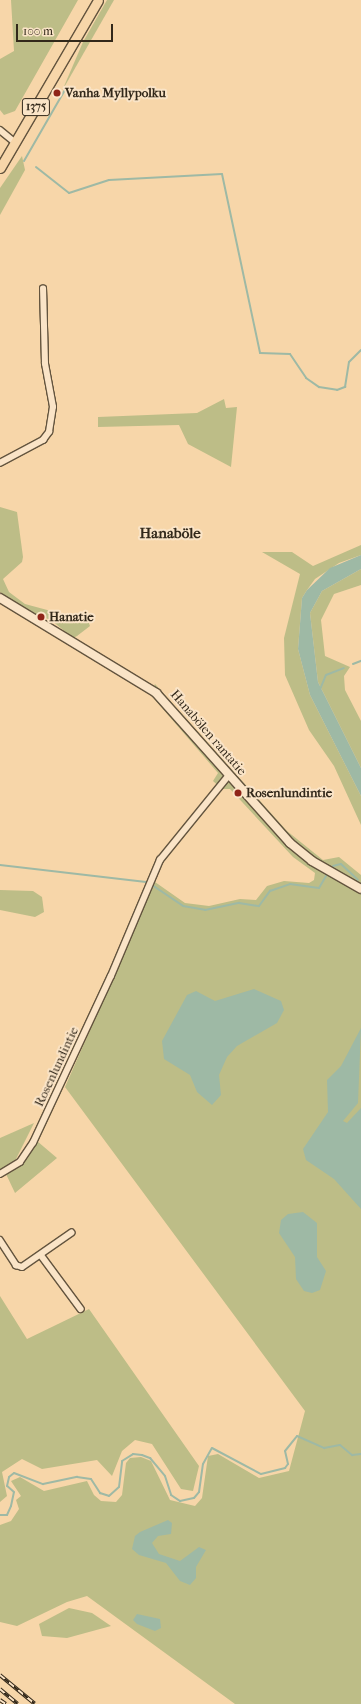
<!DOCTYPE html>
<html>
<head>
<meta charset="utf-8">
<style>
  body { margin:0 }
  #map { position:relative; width:361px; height:1704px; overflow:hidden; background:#f7d6a9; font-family:"IM FELL French Canon",serif }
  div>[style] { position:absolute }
  .green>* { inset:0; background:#bdbd87 }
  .water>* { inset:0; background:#9eb9a5 }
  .stream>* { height:2px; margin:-1px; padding:0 1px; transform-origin:1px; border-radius:1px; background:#9eb9a5 }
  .roads { filter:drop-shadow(1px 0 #63543e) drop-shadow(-1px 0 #63543e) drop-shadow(0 1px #63543e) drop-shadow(0 -1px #63543e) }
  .street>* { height:5.5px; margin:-2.75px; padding:0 2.75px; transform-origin:2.75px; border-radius:2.75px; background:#fae4c7 }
  .secondary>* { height:8px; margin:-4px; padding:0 4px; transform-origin:4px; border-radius:4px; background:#fae4c7 }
  .primary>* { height:9px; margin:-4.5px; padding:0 4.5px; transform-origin:4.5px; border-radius:4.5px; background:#f7d6a9 }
  .rail>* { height:3.5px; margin-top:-1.75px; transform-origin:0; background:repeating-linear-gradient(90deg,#fae4c7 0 6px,#32281a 0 12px); box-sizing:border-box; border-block:1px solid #32281a }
  .dots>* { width:11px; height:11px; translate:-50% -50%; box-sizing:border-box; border:2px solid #fae4c7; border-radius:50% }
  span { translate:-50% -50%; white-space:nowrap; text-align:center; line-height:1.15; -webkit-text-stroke:4px #fae4c7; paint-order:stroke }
  .shield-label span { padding:1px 3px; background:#fae4c7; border:1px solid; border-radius:3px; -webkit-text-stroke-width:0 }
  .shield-label { font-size:12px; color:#32281a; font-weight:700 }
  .poi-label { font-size:13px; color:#32281a; font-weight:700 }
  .left { translate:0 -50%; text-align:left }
  .street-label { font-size:13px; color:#32281a }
  .quarter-label { font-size:15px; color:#32281a; font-weight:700 }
  .scale { position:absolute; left:16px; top:24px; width:97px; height:18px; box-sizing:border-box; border:2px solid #32281a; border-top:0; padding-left:5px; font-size:12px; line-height:14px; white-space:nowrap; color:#32281a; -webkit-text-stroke:3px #fae4c7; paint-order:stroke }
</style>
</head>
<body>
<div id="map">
  <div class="green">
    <i style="clip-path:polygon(11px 0,78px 0,15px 111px,4px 115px,0 110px,0 59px,14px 51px)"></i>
    <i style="clip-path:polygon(107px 0,114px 0,62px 91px,83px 42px)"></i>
    <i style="clip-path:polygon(22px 156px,25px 170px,0 215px,0 188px)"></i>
    <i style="clip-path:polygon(224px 399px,226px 408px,237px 407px,231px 467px,188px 444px,179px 425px,98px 427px,98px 417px,197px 413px)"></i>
    <i style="clip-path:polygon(0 507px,17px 512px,23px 557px,22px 562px,3px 579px,9px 592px,25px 604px,88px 621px,90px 626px,77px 636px,73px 638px,51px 620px,32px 613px,0 592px)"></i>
    <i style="clip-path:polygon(361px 545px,361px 555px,339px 563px,315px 579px,307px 590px,302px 598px,298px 649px,310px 695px,361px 796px,361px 825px,334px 766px,309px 730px,285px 675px,284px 638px,300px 574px,262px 552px,292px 552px,313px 566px)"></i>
    <i style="clip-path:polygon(361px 569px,361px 585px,334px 594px,321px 620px,325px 656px,350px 667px,344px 676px,345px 690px,361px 721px,361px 768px,318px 682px,310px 613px,322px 591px)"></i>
    <i style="clip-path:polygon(155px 684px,287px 831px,323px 860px,339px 857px,361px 875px,361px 1704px,235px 1704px,87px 1596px,67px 1602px,17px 1626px,0 1622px,0 1525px,11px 1521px,19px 1509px,16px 1500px,21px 1496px,11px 1481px,20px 1477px,44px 1491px,87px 1481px,94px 1495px,101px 1501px,116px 1502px,122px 1495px,126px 1463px,130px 1458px,141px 1457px,151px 1461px,170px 1500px,195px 1506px,202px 1498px,208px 1456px,218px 1454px,259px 1478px,289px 1471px,305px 1411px,65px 1087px,155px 882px,185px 903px,209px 906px,240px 899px,256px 900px,267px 886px,284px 881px,309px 883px,314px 880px,315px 873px,293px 857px,230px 789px,222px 789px,213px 781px,218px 773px,150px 694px)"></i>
    <i style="clip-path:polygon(0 890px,33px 891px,42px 897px,44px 912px,35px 917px,0 910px)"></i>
    <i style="clip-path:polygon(34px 1123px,13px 1165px,0 1171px,0 1138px)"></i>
    <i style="clip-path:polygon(37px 1141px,57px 1158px,15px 1193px,6px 1174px,27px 1159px)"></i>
    <i style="clip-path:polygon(0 1296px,27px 1339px,89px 1309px,199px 1466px,193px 1491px,181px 1489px,152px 1444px,135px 1440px,122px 1451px,112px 1476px,97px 1460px,42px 1469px,22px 1459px,2px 1472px,7px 1496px,0 1502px)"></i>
    <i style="clip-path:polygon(69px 1608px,92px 1613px,111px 1626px,67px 1638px,42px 1636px,39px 1624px)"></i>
  </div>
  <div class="water">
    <i style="clip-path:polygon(361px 555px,361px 569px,322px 591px,310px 613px,318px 682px,361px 768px,361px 796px,310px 695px,298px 649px,302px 598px,307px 590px,330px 568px)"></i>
    <i style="clip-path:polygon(254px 989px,281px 1001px,284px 1010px,277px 1023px,237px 1046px,227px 1057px,219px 1075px,221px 1095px,212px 1105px,197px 1092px,190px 1075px,164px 1059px,162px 1041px,187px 995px,196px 991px,215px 1001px)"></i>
    <i style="clip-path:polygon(361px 1028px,358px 1103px,343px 1121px,347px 1123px,361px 1108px,361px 1209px,334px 1179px,306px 1160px,303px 1149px,328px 1112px,327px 1080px,341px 1066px)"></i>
    <i style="clip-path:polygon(303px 1212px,317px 1223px,317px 1257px,326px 1271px,320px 1290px,312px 1293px,304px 1291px,296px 1279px,295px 1257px,279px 1233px,281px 1220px,288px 1214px)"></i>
    <i style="clip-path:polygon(168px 1520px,172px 1523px,171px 1534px,158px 1536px,152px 1543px,159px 1554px,180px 1561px,199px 1547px,206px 1550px,196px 1567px,196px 1578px,190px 1585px,180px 1581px,166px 1563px,139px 1555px,132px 1549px,135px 1536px,140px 1532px)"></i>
    <i style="clip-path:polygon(137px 1614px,160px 1619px,161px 1628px,155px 1631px,137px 1624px,133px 1620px)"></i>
  </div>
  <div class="stream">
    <i style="left:24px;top:161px;width:84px;rotate:-60.1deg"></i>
    <i style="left:36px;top:167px;width:42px;rotate:38.2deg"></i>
    <i style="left:69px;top:193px;width:42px;rotate:-18deg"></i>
    <i style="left:109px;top:180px;width:113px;rotate:-3deg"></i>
    <i style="left:222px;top:174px;width:183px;rotate:78deg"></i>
    <i style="left:260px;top:353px;width:30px;rotate:2deg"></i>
    <i style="left:290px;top:354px;width:29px;rotate:56deg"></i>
    <i style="left:306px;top:378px;width:16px;rotate:35deg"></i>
    <i style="left:319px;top:387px;width:18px;rotate:9deg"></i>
    <i style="left:337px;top:390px;width:9px;rotate:-21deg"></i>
    <i style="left:345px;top:387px;width:25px;rotate:-81deg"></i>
    <i style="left:349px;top:362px;width:17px;rotate:-45deg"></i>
    <i style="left:353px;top:664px;width:9px;rotate:-21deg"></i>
    <i style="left:319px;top:692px;width:18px;rotate:-68deg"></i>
    <i style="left:326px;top:675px;width:19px;rotate:-21deg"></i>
    <i style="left:0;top:865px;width:147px;rotate:6.6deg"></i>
    <i style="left:333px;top:866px;width:8px;rotate:-14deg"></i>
    <i style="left:341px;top:864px;width:23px;rotate:43deg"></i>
    <i style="left:152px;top:885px;width:37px;rotate:34deg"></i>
    <i style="left:183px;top:906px;width:22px;rotate:10deg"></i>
    <i style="left:205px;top:910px;width:35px;rotate:-12deg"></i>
    <i style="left:239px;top:903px;width:20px;rotate:9deg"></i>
    <i style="left:259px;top:906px;width:19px;rotate:-54deg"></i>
    <i style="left:270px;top:891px;width:21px;rotate:-19deg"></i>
    <i style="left:290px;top:884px;width:29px;rotate:8deg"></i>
    <i style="left:319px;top:888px;width:14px;rotate:-60deg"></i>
    <i style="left:0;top:1515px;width:7px"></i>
    <i style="left:7px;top:1515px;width:10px;rotate:-66deg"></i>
    <i style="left:11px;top:1506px;width:14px;rotate:-78deg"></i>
    <i style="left:14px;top:1492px;width:9px;rotate:-139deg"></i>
    <i style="left:7px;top:1486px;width:9px;rotate:-77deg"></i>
    <i style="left:9px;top:1477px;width:6px;rotate:-39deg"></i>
    <i style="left:14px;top:1473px;width:31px;rotate:21deg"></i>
    <i style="left:43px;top:1484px;width:35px;rotate:-12deg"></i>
    <i style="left:77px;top:1477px;width:14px;rotate:8deg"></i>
    <i style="left:91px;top:1479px;width:17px;rotate:57deg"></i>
    <i style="left:100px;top:1493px;width:9px;rotate:18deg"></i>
    <i style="left:109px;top:1496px;width:13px;rotate:-42deg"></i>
    <i style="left:119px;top:1487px;width:26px;rotate:-83deg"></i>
    <i style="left:122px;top:1461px;width:13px;rotate:-32deg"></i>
    <i style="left:133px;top:1454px;width:9px;rotate:6deg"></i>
    <i style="left:142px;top:1455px;width:9px;rotate:21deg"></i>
    <i style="left:150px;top:1458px;width:23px;rotate:50deg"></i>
    <i style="left:165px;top:1476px;width:20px;rotate:72deg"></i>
    <i style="left:171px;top:1495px;width:11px;rotate:34deg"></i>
    <i style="left:180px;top:1501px;width:14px;rotate:-12deg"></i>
    <i style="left:194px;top:1498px;width:8px;rotate:-50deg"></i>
    <i style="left:199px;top:1492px;width:28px;rotate:-82deg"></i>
    <i style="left:203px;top:1464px;width:18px;rotate:-61deg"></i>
    <i style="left:212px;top:1448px;width:55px;rotate:28deg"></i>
    <i style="left:261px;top:1474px;width:25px;rotate:-14deg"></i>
    <i style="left:285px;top:1468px;width:5px;rotate:-53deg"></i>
    <i style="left:288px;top:1464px;width:13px;rotate:-103deg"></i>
    <i style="left:285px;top:1451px;width:19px;rotate:-51deg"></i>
    <i style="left:297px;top:1436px;width:30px;rotate:24deg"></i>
    <i style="left:324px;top:1448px;width:16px;rotate:-11deg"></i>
    <i style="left:340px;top:1445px;width:16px;rotate:40deg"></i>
    <i style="left:352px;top:1455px;width:9px;rotate:-6deg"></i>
  </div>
  <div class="roads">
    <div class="street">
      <i style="left:0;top:130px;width:19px;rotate:39deg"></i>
      <i style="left:0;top:463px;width:49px;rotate:-28.1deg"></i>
      <i style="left:43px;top:440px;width:10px;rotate:-53deg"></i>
      <i style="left:49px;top:432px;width:25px;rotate:-81deg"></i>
      <i style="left:53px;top:407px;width:44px;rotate:-100.5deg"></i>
      <i style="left:45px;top:364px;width:75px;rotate:-91.5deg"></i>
      <i style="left:0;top:1174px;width:23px;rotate:-31deg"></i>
      <i style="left:20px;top:1162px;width:23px;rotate:-56deg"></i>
      <i style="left:33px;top:1143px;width:184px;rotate:-65deg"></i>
      <i style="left:111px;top:976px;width:126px;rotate:-67.1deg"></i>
      <i style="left:160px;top:860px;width:109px;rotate:-50.9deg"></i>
      <i style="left:0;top:1240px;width:30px;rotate:57deg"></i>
      <i style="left:16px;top:1265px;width:6px;rotate:18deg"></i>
      <i style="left:22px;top:1267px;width:60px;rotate:-34.8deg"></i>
      <i style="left:41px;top:1255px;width:67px;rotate:53.5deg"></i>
    </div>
    <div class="secondary">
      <i style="left:0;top:598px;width:183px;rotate:31.3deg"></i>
      <i style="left:156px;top:693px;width:201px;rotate:48.2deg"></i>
      <i style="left:290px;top:843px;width:28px;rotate:39deg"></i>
      <i style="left:312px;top:861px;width:56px;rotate:29.7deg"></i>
    </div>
    <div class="primary">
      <i style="left:0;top:168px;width:194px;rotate:-59.7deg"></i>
    </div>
  </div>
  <div class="rail">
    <i style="left:0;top:1675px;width:45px;rotate:39.6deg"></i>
    <i style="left:0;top:1689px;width:23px;rotate:40deg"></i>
    <i style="left:0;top:1700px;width:7px;rotate:34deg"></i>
  </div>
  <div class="dots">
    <i style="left:57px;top:93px;background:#8f2418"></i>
    <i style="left:41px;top:617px;background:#8f2418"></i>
    <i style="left:238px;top:793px;background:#8f2418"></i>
  </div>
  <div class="shield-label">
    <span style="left:36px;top:107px">1375</span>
  </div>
  <div class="poi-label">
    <span class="left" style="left:65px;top:93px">Vanha Myllypolku</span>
    <span class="left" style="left:49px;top:617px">Hanatie</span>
    <span class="left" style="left:246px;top:793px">Rosenlundintie</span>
  </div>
  <div class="street-label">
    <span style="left:208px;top:733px;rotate:49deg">Hanabölen rantatie</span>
    <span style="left:57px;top:1067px;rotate:-65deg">Rosenlundintie</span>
  </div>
  <div class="quarter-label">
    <span style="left:170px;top:534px">Hanaböle</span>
  </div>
  <div class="scale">100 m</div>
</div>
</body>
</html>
